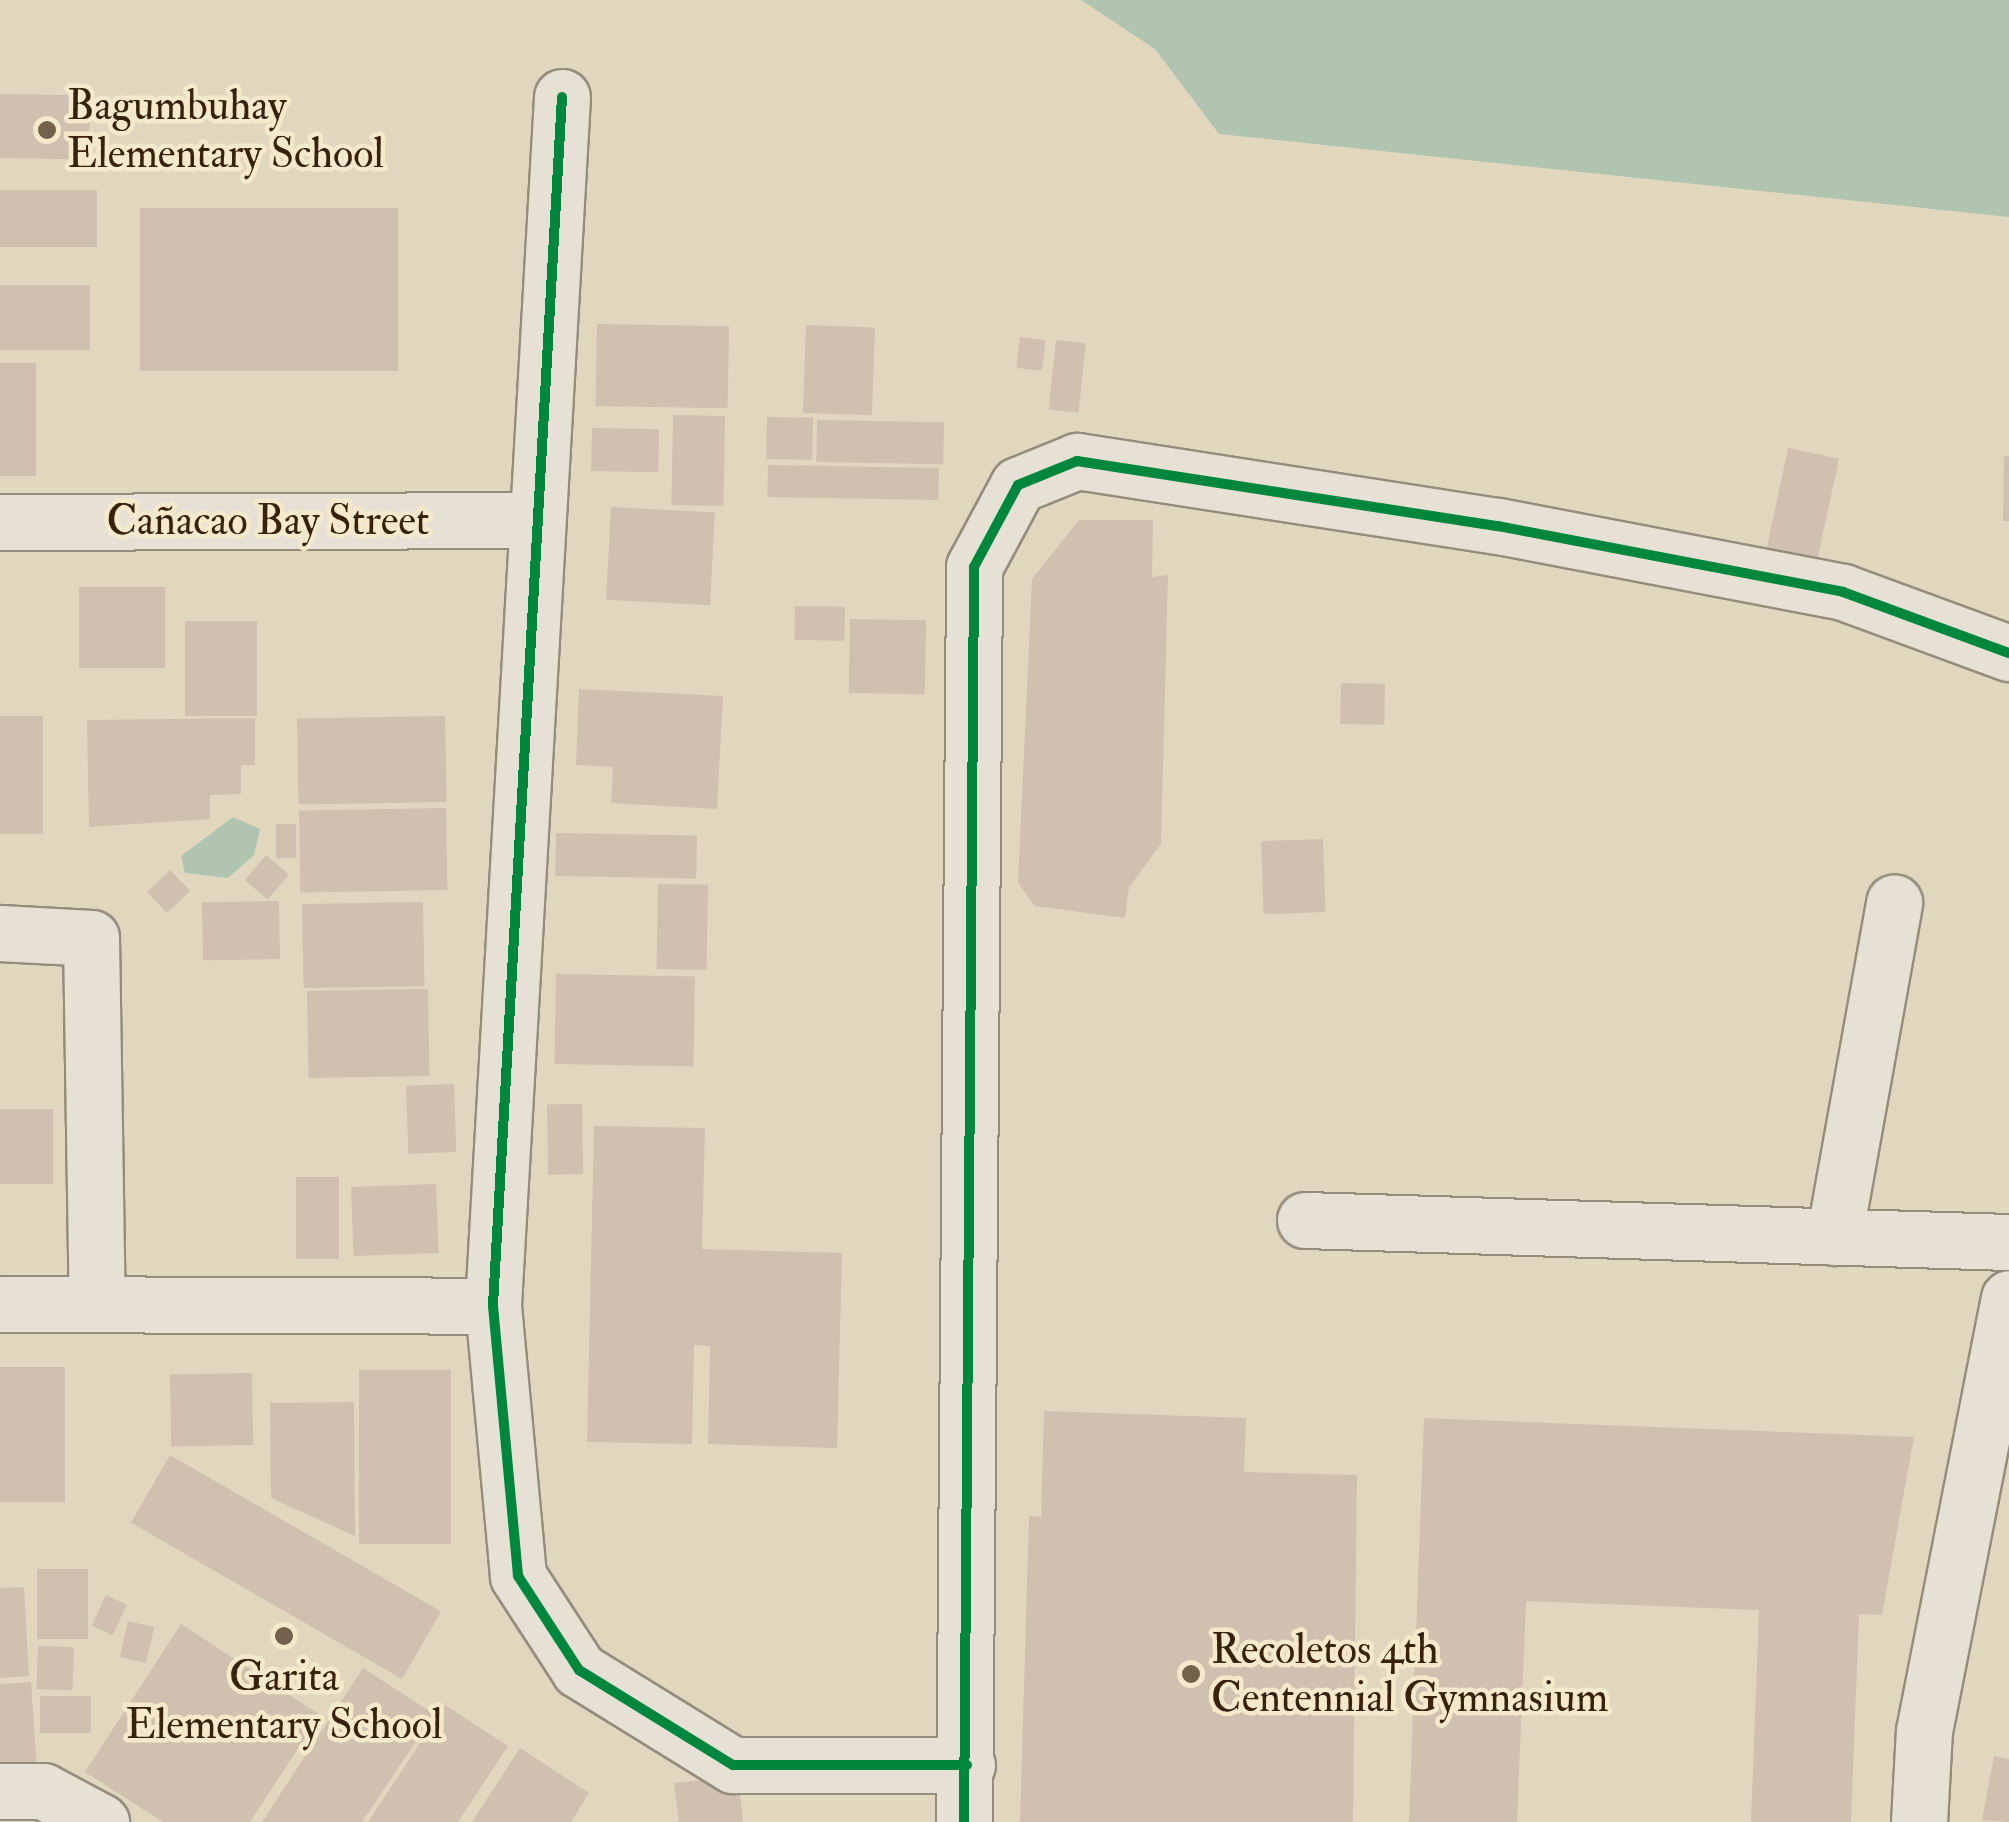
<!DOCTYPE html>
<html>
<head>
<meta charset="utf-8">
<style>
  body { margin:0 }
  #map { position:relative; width:2009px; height:1822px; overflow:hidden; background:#e1d7bf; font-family:"IM FELL Double Pica",serif }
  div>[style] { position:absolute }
  .water>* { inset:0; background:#b0c4af }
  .building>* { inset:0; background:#cfc0af; transform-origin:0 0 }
  .roads { filter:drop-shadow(2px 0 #958c7c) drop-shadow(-2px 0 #958c7c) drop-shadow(0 2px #958c7c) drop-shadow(0 -2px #958c7c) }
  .minor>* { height:55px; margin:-27.5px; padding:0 27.5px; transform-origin:27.5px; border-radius:27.5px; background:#e7e1d5 }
  .cycleway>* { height:10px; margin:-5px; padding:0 5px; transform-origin:5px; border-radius:5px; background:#00873e }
  .dots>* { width:28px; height:28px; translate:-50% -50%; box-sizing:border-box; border:5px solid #f5e9cc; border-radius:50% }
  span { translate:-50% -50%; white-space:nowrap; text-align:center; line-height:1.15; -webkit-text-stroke:9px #f5e9cc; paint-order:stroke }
  .poi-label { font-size:42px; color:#38220d }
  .left { translate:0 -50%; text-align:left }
  .street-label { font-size:42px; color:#38220d }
</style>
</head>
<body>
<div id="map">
  <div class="water">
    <i style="clip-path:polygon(1081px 0,2009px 0,2009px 217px,1219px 134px,1155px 49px)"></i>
    <i style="clip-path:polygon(233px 817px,260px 829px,254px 855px,228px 878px,185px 873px,181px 856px)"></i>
  </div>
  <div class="building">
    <i style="left:0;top:94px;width:90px;height:64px;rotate:1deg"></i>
    <i style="left:0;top:190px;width:97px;height:57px"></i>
    <i style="left:140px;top:208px;width:258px;height:163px"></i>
    <i style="left:0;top:285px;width:90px;height:65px"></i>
    <i style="left:597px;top:324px;width:132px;height:82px;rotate:1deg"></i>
    <i style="left:806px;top:325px;width:69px;height:88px;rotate:2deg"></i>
    <i style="left:1020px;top:337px;width:26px;height:31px;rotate:7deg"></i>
    <i style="left:1056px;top:340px;width:30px;height:70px;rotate:6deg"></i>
    <i style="left:0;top:363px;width:36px;height:113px"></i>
    <i style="left:673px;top:415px;width:52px;height:90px;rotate:1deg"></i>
    <i style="left:767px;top:417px;width:46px;height:42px;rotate:1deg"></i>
    <i style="left:817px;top:420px;width:127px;height:42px;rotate:1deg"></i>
    <i style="left:592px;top:428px;width:67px;height:43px;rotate:1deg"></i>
    <i style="left:1788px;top:448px;width:52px;height:105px;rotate:12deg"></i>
    <i style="clip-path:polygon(2004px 456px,2009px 456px,2009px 521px,2003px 521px)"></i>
    <i style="left:768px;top:465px;width:171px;height:32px;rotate:1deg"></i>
    <i style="left:611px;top:507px;width:104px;height:93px;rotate:3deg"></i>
    <i style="clip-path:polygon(1079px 520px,1153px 520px,1152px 577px,1168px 575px,1161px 844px,1129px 887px,1125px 918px,1035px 906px,1018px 883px,1032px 579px)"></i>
    <i style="left:79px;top:587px;width:86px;height:81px"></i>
    <i style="left:795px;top:606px;width:50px;height:34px;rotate:1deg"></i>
    <i style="left:850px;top:619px;width:76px;height:74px;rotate:1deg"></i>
    <i style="left:185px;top:621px;width:72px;height:95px"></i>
    <i style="left:1341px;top:683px;width:44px;height:41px;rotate:1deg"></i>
    <i style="clip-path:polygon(579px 689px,723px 696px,717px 809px,611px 803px,613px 767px,576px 765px)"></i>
    <i style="left:0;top:716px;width:43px;height:118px"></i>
    <i style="left:445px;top:716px;width:86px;height:148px;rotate:89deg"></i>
    <i style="clip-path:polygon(255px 718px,255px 765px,241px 765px,241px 794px,210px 795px,210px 819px,89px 827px,87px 720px)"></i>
    <i style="left:446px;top:808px;width:82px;height:147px;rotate:89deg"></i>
    <i style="left:276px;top:824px;width:20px;height:34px"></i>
    <i style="left:556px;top:833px;width:141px;height:43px;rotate:1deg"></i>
    <i style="left:1323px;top:839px;width:73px;height:62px;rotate:88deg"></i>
    <i style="left:266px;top:855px;width:30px;height:33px;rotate:40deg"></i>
    <i style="left:170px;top:870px;width:29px;height:32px;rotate:46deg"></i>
    <i style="left:658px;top:884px;width:50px;height:85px;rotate:1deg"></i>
    <i style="left:279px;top:901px;width:58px;height:77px;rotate:89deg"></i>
    <i style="left:423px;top:902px;width:84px;height:121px;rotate:89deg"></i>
    <i style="left:556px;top:974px;width:139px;height:90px;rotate:1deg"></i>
    <i style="left:428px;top:989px;width:87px;height:121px;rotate:89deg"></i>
    <i style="left:454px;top:1084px;width:68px;height:48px;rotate:88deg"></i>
    <i style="left:582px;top:1104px;width:70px;height:35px;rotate:89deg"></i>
    <i style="left:0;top:1109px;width:53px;height:75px"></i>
    <i style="clip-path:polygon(594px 1126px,705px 1128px,702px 1249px,842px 1253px,837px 1448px,708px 1444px,710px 1346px,694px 1345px,692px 1444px,587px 1442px)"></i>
    <i style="left:296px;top:1177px;width:43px;height:82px"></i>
    <i style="left:436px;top:1184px;width:69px;height:85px;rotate:88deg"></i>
    <i style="left:0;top:1367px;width:65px;height:135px"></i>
    <i style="left:359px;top:1370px;width:92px;height:174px"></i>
    <i style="left:252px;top:1373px;width:72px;height:82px;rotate:89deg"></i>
    <i style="clip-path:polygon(354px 1402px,355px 1536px,271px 1498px,270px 1403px)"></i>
    <i style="clip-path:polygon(1044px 1411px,1246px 1418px,1244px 1472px,1357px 1475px,1353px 1822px,1020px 1822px,1029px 1516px,1041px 1517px)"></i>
    <i style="clip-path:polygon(1424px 1418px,1914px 1437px,1882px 1615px,1859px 1614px,1851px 1822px,1751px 1822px,1759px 1610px,1526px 1601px,1517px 1822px,1409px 1822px)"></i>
    <i style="left:170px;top:1455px;width:313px;height:78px;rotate:30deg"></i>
    <i style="left:37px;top:1569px;width:51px;height:70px"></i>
    <i style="clip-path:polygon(24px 1587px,29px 1676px,0 1678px,0 1588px)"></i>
    <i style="left:106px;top:1595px;width:23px;height:34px;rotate:25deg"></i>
    <i style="left:128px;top:1621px;width:27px;height:37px;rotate:13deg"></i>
    <i style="clip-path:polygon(181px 1624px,320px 1715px,250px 1822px,163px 1822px,85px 1772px)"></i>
    <i style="left:38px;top:1646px;width:36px;height:43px;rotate:2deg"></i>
    <i style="clip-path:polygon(363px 1668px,434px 1714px,362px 1822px,262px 1822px)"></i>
    <i style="clip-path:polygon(31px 1682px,37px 1770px,0 1772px,0 1684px)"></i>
    <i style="left:40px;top:1696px;width:51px;height:37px"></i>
    <i style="clip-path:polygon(445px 1705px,508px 1746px,458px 1822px,368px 1822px)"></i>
    <i style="clip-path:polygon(520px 1748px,589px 1793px,571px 1822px,472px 1822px)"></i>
    <i style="clip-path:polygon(1994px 1756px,2009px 1759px,2009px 1822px,1982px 1820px)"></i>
    <i style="clip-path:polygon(738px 1776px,743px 1822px,679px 1822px,674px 1783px)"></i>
  </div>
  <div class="roads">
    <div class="minor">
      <i style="left:562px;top:97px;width:1211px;rotate:93.27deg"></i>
      <i style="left:493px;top:1306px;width:271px;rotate:84.7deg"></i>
      <i style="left:518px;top:1576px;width:112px;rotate:57deg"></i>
      <i style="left:579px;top:1670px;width:181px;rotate:31.7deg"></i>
      <i style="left:733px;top:1765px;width:234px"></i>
      <i style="left:0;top:522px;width:535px;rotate:-0.21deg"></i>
      <i style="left:0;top:933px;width:91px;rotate:3.1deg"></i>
      <i style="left:91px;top:938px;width:362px;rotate:89.1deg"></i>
      <i style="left:1305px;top:1220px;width:704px;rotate:1.79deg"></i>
      <i style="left:1834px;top:1237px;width:340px;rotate:-79.8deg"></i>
      <i style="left:0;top:1304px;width:493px;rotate:0.2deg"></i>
      <i style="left:0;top:1791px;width:43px"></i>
      <i style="left:43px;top:1791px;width:66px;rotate:28.1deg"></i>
      <i style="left:964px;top:1822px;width:1255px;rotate:-89.54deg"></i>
      <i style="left:974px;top:567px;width:93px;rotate:-61.8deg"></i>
      <i style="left:1018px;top:485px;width:64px;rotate:-22.1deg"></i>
      <i style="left:1077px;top:461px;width:426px;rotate:8.8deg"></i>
      <i style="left:1498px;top:526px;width:351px;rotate:10.8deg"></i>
      <i style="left:1843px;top:592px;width:177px;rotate:20.2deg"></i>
      <i style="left:1919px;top:1822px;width:91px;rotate:-86.9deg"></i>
      <i style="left:1924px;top:1731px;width:441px;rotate:-78.9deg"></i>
    </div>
  </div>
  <div class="cycleway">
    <i style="left:562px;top:97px;width:1211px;rotate:93.27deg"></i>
    <i style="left:493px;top:1306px;width:271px;rotate:84.7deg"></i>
    <i style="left:518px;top:1576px;width:112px;rotate:57deg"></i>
    <i style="left:579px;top:1670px;width:181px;rotate:31.7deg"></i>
    <i style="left:733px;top:1765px;width:234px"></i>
    <i style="left:964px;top:1822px;width:1255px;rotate:-89.54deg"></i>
    <i style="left:974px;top:567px;width:93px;rotate:-61.8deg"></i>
    <i style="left:1018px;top:485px;width:64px;rotate:-22.1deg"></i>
    <i style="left:1077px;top:461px;width:426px;rotate:8.8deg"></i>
    <i style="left:1498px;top:526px;width:351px;rotate:10.8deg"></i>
    <i style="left:1843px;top:592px;width:177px;rotate:20.2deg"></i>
  </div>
  <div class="dots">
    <i style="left:47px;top:130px;background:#73614b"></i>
    <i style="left:284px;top:1636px;background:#73614b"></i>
    <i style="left:1191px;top:1674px;background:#73614b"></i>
  </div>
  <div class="poi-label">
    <span class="left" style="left:67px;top:130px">Bagumbuhay<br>Elementary School</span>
    <span class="left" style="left:1211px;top:1674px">Recoletos 4th<br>Centennial Gymnasium</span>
    <span style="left:284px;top:1701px">Garita<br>Elementary School</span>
  </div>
  <div class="street-label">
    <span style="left:268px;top:521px">Cañacao Bay Street</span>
  </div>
</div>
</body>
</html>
